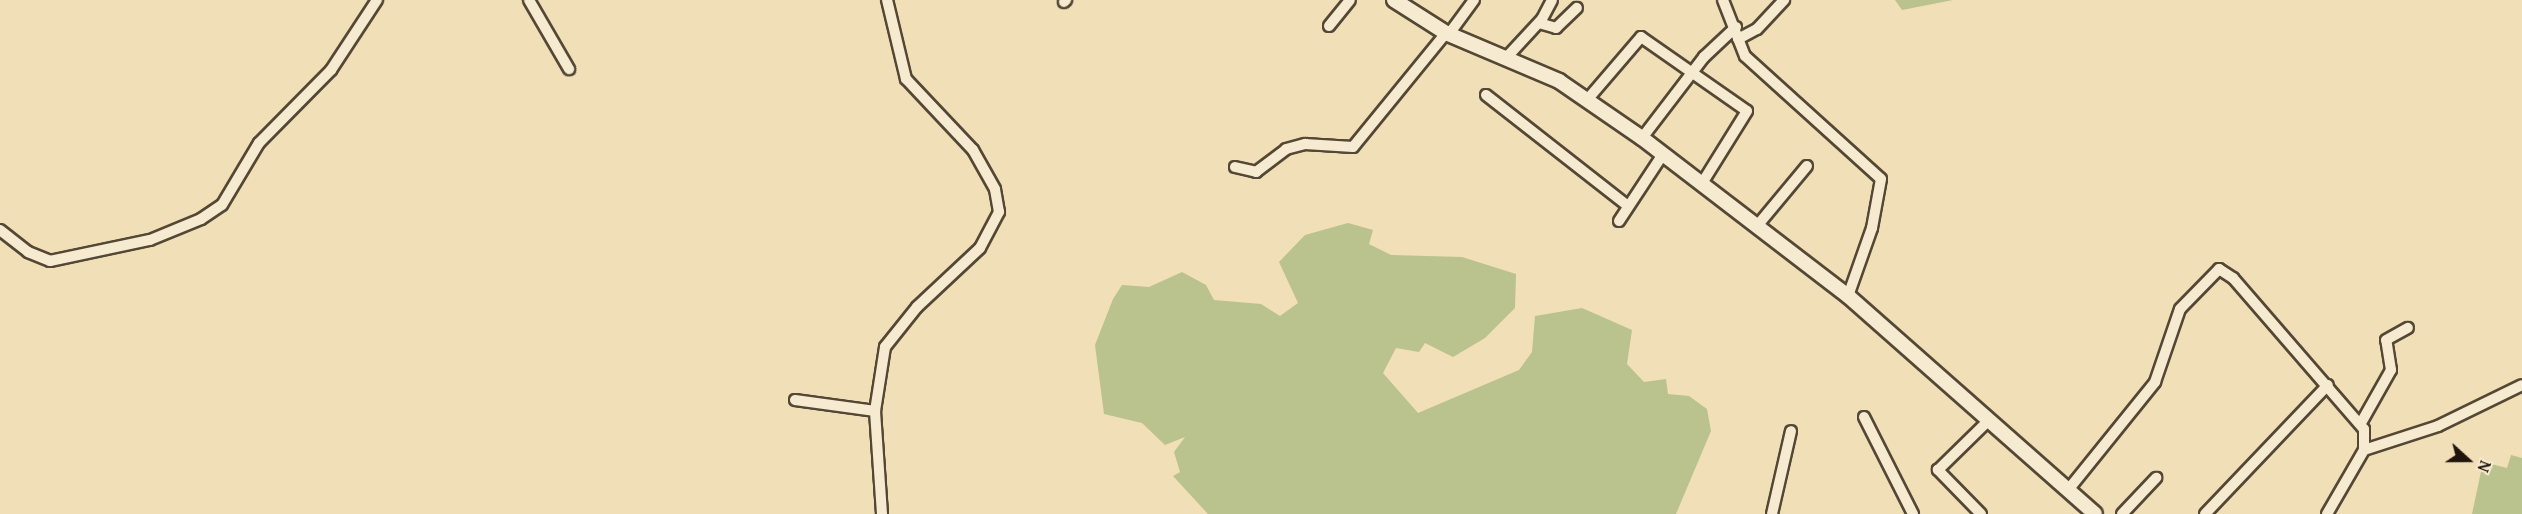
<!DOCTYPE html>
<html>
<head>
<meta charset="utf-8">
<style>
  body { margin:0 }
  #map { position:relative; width:2522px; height:514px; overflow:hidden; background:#f1dfb7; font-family:"Gentium Book Plus",serif }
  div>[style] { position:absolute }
  .green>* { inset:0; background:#bac28e }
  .roads { filter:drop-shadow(2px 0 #544835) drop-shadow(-2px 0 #544835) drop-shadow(0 2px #544835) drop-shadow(0 -2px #544835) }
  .minor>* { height:10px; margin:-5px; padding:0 5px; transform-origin:5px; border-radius:5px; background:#f6ead0 }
  .tertiary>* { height:14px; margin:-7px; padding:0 7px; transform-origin:7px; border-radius:7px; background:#f6ead0 }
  span { translate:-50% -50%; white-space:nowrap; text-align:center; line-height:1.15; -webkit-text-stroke:5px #f6ead0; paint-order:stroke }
  .north { position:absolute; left:2438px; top:430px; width:60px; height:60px; -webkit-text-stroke:4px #f6ead0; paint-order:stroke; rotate:111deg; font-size:16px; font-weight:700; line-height:24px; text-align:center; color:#1f150a }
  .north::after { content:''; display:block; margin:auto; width:21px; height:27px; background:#1f150a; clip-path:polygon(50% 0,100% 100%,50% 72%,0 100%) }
</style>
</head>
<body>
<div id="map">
  <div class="green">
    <i style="clip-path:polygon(1895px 0,1953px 0,1902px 10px)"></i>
    <i style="clip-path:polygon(1348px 223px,1373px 230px,1369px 244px,1391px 255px,1462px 257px,1516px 274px,1515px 308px,1485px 338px,1453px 357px,1425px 343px,1419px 352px,1396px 348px,1383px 373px,1418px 413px,1519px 370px,1532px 352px,1535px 316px,1582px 308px,1632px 330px,1627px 364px,1644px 382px,1666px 379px,1668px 394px,1689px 396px,1707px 409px,1711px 431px,1676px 514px,1208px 514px,1173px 476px,1180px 472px,1174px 452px,1185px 437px,1165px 445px,1142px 423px,1104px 414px,1095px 345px,1113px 299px,1122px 285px,1149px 287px,1182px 272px,1206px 285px,1214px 300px,1261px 304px,1280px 316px,1298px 303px,1279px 262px,1305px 235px)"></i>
    <i style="clip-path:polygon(2511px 455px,2522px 458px,2522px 514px,2472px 514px,2483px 462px,2507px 468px)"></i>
  </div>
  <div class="roads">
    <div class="minor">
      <i style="left:529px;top:0;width:80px;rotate:59.9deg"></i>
      <i style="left:1723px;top:0;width:60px;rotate:68.6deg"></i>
      <i style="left:1745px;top:56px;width:183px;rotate:42.1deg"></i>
      <i style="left:1881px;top:179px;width:50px;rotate:100.4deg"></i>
      <i style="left:1872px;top:228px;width:72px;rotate:109.4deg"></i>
      <i style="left:1064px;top:2px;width:3px;rotate:-45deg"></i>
      <i style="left:1539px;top:23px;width:18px;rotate:16deg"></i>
      <i style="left:1556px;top:28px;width:29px;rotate:-44deg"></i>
      <i style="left:1329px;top:26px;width:33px;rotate:-51deg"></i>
      <i style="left:1449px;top:34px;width:42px;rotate:-53.7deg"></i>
      <i style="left:1738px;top:39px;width:21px;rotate:-28deg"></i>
      <i style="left:1757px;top:29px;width:40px;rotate:-47deg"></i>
      <i style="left:1506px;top:58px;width:53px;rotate:-47.3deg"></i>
      <i style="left:1542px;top:19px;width:21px;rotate:-62deg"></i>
      <i style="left:1486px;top:95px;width:180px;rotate:38deg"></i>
      <i style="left:1587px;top:100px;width:83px;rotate:-49.4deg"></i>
      <i style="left:1641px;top:37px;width:129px;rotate:34.9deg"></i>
      <i style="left:1747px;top:111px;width:87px;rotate:121.9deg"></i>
      <i style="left:1642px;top:138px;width:102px;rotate:-52.6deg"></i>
      <i style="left:1704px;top:57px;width:44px;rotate:-43.2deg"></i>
      <i style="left:1235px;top:167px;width:22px;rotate:13deg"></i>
      <i style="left:1256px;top:172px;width:38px;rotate:-37deg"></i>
      <i style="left:1286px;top:149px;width:20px;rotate:-15deg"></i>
      <i style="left:1305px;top:144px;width:48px;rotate:3.6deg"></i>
      <i style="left:1353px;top:147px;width:147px;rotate:-50.8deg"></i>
      <i style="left:1619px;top:221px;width:80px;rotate:-56.7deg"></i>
      <i style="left:1757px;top:226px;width:78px;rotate:-50.2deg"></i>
      <i style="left:0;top:230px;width:36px;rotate:38deg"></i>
      <i style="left:28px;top:252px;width:24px;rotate:22deg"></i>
      <i style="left:50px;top:261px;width:102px;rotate:-11.9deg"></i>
      <i style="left:150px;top:240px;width:55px;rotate:-22.4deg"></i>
      <i style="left:201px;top:219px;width:25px;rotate:-34deg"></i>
      <i style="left:222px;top:205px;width:72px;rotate:-59.2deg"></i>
      <i style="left:259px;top:143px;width:103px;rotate:-45.4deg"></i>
      <i style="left:331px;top:70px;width:84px;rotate:-56.7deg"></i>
      <i style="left:795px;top:400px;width:81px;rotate:7.8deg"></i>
      <i style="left:1864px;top:417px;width:109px;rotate:63.2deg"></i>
      <i style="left:2361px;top:423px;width:61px;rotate:-60.5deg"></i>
      <i style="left:2391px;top:370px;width:30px;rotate:-99deg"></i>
      <i style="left:2386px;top:340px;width:25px;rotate:-29deg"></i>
      <i style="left:2364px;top:450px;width:78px;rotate:-18deg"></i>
      <i style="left:2438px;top:426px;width:93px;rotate:-26deg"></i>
      <i style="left:2068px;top:490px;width:139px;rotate:-51.1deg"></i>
      <i style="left:2155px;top:382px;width:77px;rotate:-71.1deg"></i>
      <i style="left:2180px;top:309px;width:56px;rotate:-45.7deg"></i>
      <i style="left:2219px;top:269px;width:17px;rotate:33deg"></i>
      <i style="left:2233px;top:278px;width:200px;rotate:49.1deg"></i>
      <i style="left:2364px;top:429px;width:21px;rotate:90deg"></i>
      <i style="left:2364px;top:450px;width:74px;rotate:120deg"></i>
      <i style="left:882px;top:514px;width:103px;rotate:-93.9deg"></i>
      <i style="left:875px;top:411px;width:65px;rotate:-81.1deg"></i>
      <i style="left:885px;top:347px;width:51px;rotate:-51.3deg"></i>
      <i style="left:917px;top:307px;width:86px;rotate:-43.1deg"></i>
      <i style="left:980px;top:248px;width:41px;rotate:-62.2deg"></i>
      <i style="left:999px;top:212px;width:23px;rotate:-100deg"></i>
      <i style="left:995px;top:189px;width:45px;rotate:-119.4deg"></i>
      <i style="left:973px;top:150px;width:98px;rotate:-133.3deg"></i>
      <i style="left:906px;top:79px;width:81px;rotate:-103.5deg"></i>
      <i style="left:1772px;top:514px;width:85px;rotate:-77.1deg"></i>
      <i style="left:1981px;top:514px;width:62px;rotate:-134.3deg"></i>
      <i style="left:1938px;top:470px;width:69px;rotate:-44.4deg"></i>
      <i style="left:2122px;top:514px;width:50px;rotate:-46.6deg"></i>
      <i style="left:2205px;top:514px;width:178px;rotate:-46.4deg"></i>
    </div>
    <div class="tertiary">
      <i style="left:1394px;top:0;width:62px;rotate:32.4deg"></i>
      <i style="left:1446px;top:33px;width:123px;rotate:23deg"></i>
      <i style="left:1559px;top:81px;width:101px;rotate:34.5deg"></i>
      <i style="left:1642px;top:138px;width:260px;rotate:37.5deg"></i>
      <i style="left:1848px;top:296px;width:329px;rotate:41.4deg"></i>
    </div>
  </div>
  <div class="north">N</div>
</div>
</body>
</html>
